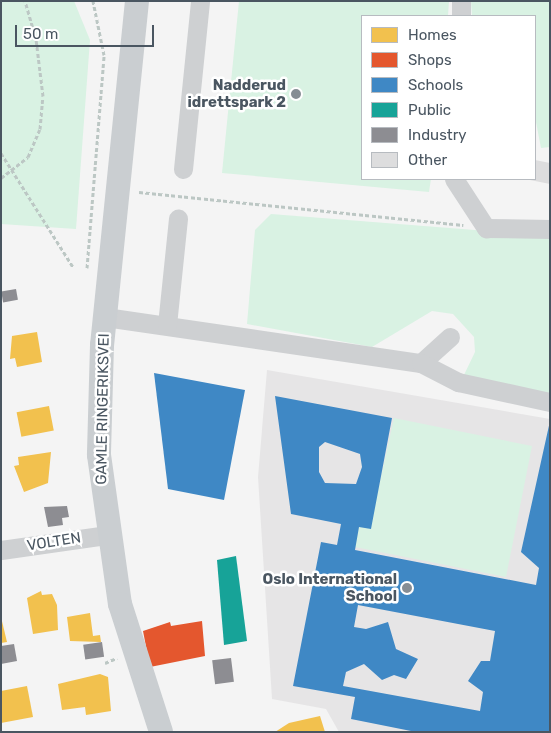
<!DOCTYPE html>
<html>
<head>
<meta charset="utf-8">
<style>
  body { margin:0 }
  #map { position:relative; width:551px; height:733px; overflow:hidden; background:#f4f4f4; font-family:Rubik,sans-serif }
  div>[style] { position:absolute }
  .education>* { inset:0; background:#e6e5e6 }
  .green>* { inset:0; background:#d9f2e3 }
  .homes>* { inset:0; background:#f2c14e; transform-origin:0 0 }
  .shops>* { inset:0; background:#e4572e }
  .schools>* { inset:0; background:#3f88c5 }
  .public>* { inset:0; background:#17a398 }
  .industry>* { inset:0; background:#8d8d92; transform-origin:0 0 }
  .building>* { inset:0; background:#ddddde }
  .path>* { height:3px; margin-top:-1.5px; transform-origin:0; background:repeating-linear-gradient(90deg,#bcc7c4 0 4px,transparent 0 6.5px) }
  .minor>* { height:19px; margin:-9.5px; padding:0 9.5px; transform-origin:9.5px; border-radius:9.5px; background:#ced0d2 }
  .major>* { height:24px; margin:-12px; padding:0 12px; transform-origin:12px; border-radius:12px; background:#caced1 }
  .dots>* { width:14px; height:14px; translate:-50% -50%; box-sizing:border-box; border:2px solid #fff; border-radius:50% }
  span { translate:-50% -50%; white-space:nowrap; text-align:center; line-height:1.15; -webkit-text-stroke:5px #fff; paint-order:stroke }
  .poi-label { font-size:15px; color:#4a5661; font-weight:700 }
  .right { translate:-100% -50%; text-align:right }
  .street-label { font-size:15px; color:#4a5661 }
  .frame { position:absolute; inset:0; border:2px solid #4a5661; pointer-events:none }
  .legend { position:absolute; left:361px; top:15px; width:175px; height:165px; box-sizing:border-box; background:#fff; border:1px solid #b7bbc0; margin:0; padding:6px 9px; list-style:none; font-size:15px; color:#4a5661 }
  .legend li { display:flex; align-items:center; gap:10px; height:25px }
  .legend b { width:25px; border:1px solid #b7bbc0 }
  .scale { position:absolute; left:15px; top:25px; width:139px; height:22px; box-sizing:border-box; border:2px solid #4a5661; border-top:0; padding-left:6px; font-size:15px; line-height:18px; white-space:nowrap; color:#4a5661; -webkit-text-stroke:4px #fff; paint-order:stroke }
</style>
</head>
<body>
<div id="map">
  <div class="education">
    <i style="clip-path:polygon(267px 370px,550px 419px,550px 732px,339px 732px,326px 709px,272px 699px,258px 477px)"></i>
  </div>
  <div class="green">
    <i style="clip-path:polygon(1px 1px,74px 1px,90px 40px,76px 229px,1px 224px)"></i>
    <i style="clip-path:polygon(239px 1px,449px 1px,448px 16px,362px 16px,362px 179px,431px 179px,429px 192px,222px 173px)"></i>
    <i style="clip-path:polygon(471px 1px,550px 1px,550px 147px,541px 148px,535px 117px,535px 16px,472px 16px)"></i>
    <i style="clip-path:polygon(271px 214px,550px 236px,550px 397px,463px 377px,475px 352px,474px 337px,453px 314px,432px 311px,372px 347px,247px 324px,255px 230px)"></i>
    <i style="clip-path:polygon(394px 418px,532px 446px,506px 577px,355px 547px,359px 526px,370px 527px)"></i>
  </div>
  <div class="homes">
    <i style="clip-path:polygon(37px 332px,42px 362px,17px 367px,15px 358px,10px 359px,12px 336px)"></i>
    <i style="left:49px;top:406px;width:25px;height:33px;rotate:79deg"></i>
    <i style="clip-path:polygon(51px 452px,48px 483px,24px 492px,14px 466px,19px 465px,18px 457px)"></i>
    <i style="clip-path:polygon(41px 591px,42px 595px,52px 594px,57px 605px,58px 630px,33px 634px,27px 598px)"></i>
    <i style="clip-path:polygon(90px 613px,93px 636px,100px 635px,101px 642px,70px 641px,67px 617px)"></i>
    <i style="clip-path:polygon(1px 617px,7px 642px,1px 643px)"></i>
    <i style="clip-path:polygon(100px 674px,108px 677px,111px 711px,86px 715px,85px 707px,62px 710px,58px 684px)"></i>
    <i style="clip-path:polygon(27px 686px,33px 717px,1px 723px,1px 691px)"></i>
    <i style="clip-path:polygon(320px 716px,325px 732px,275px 732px,289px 723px)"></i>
  </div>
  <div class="shops">
    <i style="clip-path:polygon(202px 621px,205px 656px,150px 667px,143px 631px,170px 622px,171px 626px)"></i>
  </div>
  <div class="schools">
    <i style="clip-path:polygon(154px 373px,245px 390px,224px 500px,168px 489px)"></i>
    <i style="clip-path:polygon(evenodd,275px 396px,392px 418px,371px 529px,359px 527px,355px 550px,536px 585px,539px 568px,521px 552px,550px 421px,550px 732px,416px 732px,351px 719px,355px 697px,293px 686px,321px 542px,337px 545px,341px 524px,291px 514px,275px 396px,325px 442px,360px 454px,362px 467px,356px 484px,325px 483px,319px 472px,319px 447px,325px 442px,275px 396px,358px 605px,495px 631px,490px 661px,481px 661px,468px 681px,483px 692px,480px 711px,343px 686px,346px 672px,364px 664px,382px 680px,394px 675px,406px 679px,418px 659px,396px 649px,388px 622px,366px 629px,354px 627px,358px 605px)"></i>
  </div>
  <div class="public">
    <i style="clip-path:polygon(236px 556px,247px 641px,224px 645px,217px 560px)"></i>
  </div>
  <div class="industry">
    <i style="left:16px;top:289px;width:11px;height:15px;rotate:80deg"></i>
    <i style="clip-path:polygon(67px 506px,69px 517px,62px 518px,63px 525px,48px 527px,44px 507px)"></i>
    <i style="left:102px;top:642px;width:15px;height:19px;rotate:82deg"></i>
    <i style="clip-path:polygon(14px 644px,17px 661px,1px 664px,1px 646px)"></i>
    <i style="left:231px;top:658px;width:24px;height:19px;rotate:83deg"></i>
  </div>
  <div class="building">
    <i style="clip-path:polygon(535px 160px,550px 163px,550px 184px,530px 180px,535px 179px)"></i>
  </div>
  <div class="path">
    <i style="left:1px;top:153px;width:135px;rotate:57.7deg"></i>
    <i style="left:1px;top:178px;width:34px;rotate:-38deg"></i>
    <i style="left:28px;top:157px;width:30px;rotate:-67deg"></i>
    <i style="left:40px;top:129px;width:33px;rotate:-85deg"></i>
    <i style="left:43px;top:96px;width:57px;rotate:-97deg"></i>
    <i style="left:36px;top:39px;width:40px;rotate:-106deg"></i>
    <i style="left:139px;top:192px;width:326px;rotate:5.8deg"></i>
    <i style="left:87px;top:268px;width:214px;rotate:-85.4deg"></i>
    <i style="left:104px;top:55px;width:55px;rotate:-101.5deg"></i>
    <i style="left:105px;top:663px;width:13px;rotate:-23deg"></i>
  </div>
  <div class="minor">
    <i style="left:461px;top:1px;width:15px;rotate:90deg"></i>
    <i style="left:183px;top:169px;width:169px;rotate:-84.2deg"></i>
    <i style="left:454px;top:179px;width:59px;rotate:56.9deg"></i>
    <i style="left:486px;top:228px;width:64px;rotate:0.9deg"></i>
    <i style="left:105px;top:317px;width:319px;rotate:8.3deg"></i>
    <i style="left:421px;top:363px;width:39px;rotate:-42deg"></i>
    <i style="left:167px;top:325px;width:107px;rotate:-84.1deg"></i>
    <i style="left:421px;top:363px;width:42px;rotate:27.2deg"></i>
    <i style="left:458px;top:382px;width:94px;rotate:12.3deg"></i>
    <i style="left:1px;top:550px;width:106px;rotate:-8.1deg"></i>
  </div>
  <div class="major">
    <i style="left:137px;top:1px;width:346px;rotate:95.8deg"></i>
    <i style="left:102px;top:345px;width:110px;rotate:91.6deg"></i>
    <i style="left:99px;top:455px;width:150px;rotate:82deg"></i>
    <i style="left:120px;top:604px;width:134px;rotate:72.2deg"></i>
  </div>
  <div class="dots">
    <i style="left:296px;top:94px;background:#868d94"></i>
    <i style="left:407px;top:588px;background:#868d94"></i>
  </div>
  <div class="poi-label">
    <span class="right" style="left:286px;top:94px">Nadderud<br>idrettspark 2</span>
    <span class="right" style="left:397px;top:588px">Oslo International<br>School</span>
  </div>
  <div class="street-label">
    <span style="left:103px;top:409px;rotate:-89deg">GAMLE RINGERIKSVEI</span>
    <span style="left:54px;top:542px;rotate:-9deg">VOLTEN</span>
  </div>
  <div class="frame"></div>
  <ul class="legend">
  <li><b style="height:14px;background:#f2c14e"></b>Homes</li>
  <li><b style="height:14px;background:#e4572e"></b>Shops</li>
  <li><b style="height:14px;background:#3f88c5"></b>Schools</li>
  <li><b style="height:14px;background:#17a398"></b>Public</li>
  <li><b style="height:14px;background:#8d8d92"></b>Industry</li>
  <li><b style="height:14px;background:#ddddde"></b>Other</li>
  </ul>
  <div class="scale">50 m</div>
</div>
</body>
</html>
